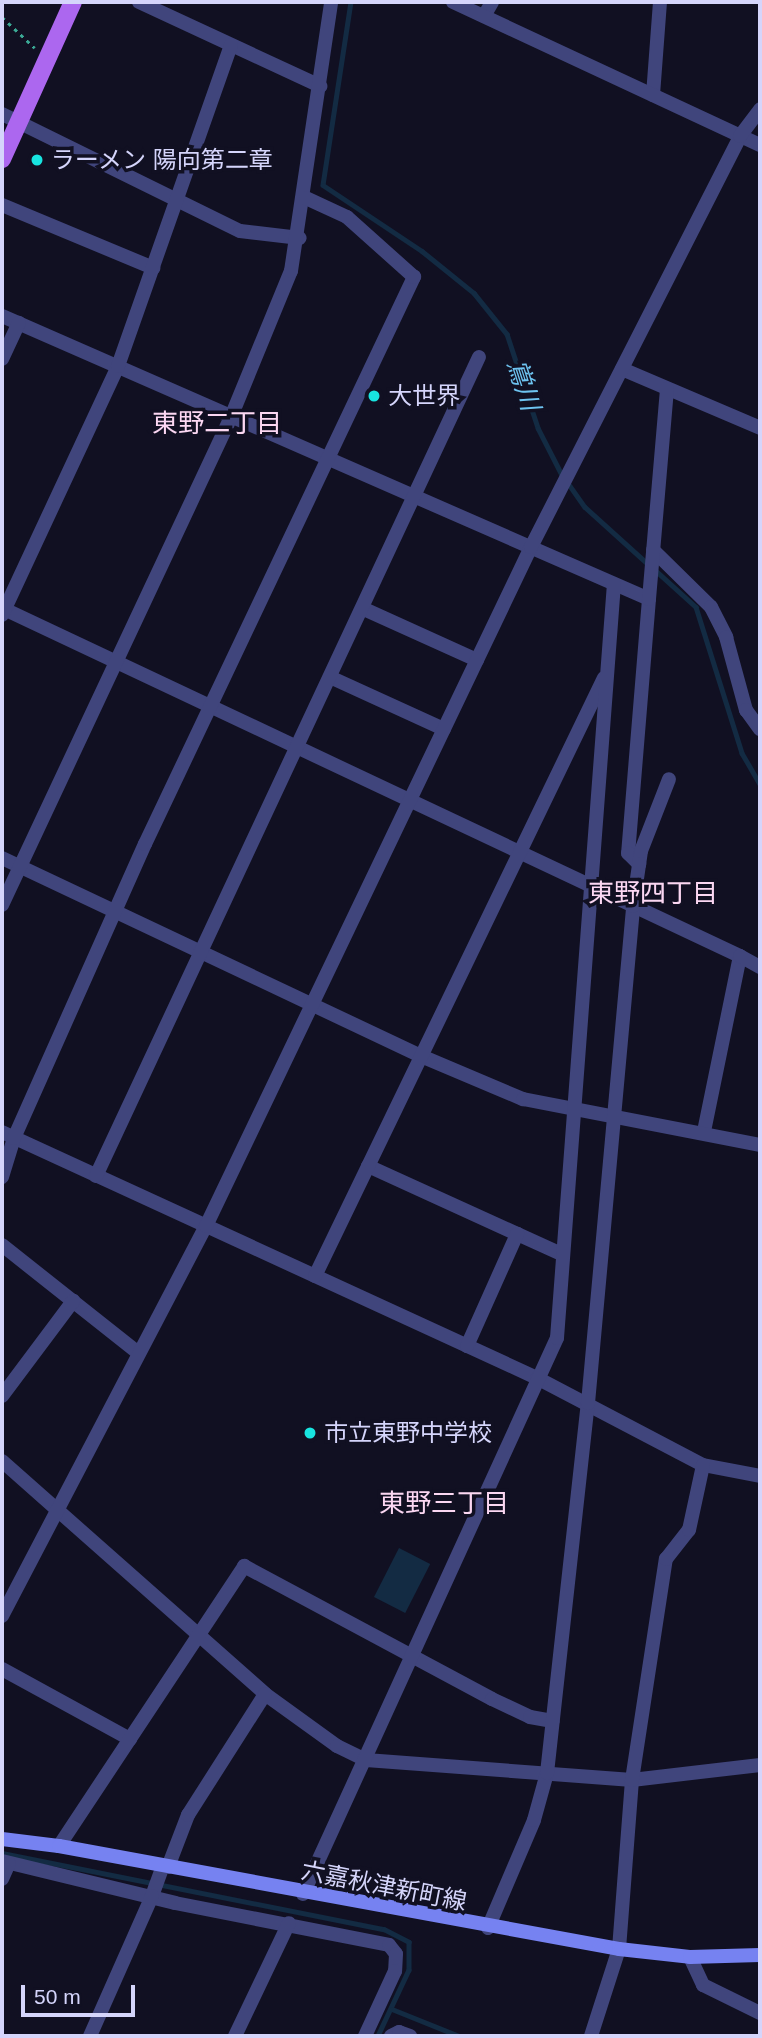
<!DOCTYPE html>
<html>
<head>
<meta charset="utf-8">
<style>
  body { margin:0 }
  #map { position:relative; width:762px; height:2038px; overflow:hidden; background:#111022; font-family:Helvetica,"Noto Sans JP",sans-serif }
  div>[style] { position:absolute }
  .water>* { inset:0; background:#132b43; transform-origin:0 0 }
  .stream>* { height:4.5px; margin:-2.25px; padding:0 2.25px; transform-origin:2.25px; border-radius:2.25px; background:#132b43 }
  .path>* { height:2.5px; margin-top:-1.25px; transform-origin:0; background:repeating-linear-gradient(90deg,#3ba995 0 3.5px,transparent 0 8.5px) }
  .minor>* { height:14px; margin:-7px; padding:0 7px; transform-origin:7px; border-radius:7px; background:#40457c }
  .tertiary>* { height:14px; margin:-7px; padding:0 7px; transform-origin:7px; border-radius:7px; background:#40457c }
  .secondary>* { height:14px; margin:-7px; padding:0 7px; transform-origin:7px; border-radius:7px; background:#7682f1 }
  .primary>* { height:18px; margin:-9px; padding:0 9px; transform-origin:9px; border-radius:9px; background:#ac67ef }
  .dots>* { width:19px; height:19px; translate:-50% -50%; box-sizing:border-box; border:4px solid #111022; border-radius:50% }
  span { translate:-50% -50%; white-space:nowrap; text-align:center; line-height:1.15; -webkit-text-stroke:7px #111022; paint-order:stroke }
  .poi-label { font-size:24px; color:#d5d5fb }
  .left { translate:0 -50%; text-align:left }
  .street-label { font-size:24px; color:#d5d5fb }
  .water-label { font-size:26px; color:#6ec3f0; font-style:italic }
  .neighbourhood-label { font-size:26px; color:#fbd7f2 }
  .frame { position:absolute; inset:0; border:4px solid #d5d5fb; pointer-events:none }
  .scale { position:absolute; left:21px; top:1985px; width:114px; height:32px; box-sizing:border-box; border:4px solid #d5d5fb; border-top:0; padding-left:9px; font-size:21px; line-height:24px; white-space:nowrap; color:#d5d5fb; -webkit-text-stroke:5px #111022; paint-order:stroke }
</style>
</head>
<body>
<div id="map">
  <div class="water">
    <i style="left:399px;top:1548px;width:35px;height:55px;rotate:27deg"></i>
  </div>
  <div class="stream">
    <i style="left:351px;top:2px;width:185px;rotate:98.7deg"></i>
    <i style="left:323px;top:185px;width:119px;rotate:33.7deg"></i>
    <i style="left:422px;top:251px;width:67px;rotate:38.9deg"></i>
    <i style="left:474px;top:293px;width:53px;rotate:51.2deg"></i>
    <i style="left:507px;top:334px;width:99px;rotate:71.7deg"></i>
    <i style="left:538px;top:428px;width:53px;rotate:62.9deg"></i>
    <i style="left:568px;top:483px;width:29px;rotate:55deg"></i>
    <i style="left:585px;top:507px;width:84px;rotate:42.1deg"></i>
    <i style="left:654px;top:569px;width:57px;rotate:42.1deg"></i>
    <i style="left:696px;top:607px;width:153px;rotate:72.5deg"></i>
    <i style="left:742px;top:753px;width:36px;rotate:60deg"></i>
    <i style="left:2px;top:1853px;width:389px;rotate:11.3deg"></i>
    <i style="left:384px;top:1929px;width:28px;rotate:27deg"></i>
    <i style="left:409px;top:1942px;width:28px;rotate:90deg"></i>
    <i style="left:409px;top:1970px;width:73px;rotate:115.2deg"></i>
    <i style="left:392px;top:2009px;width:72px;rotate:21.9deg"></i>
  </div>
  <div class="path">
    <i style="left:2px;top:17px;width:45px;rotate:43.2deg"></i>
  </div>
  <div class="minor">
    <i style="left:139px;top:2px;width:200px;rotate:24.9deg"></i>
    <i style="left:484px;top:16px;width:16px;rotate:-60deg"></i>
    <i style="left:653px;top:95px;width:93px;rotate:-85.7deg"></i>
    <i style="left:2px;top:114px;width:265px;rotate:26.2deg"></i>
    <i style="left:240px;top:231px;width:60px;rotate:6.7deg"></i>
    <i style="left:2px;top:205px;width:164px;rotate:22.6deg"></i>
    <i style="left:2px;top:316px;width:706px;rotate:23.62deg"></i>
    <i style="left:649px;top:599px;width:255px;rotate:94.7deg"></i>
    <i style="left:628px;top:853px;width:16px;rotate:45deg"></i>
    <i style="left:2px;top:359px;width:40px;rotate:-65deg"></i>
    <i style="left:622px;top:369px;width:150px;rotate:23.1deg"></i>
    <i style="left:653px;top:550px;width:81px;rotate:44.5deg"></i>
    <i style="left:711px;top:607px;width:34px;rotate:63deg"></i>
    <i style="left:726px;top:637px;width:76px;rotate:74.7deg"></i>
    <i style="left:746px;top:710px;width:24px;rotate:54deg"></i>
    <i style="left:649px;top:599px;width:211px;rotate:-85.1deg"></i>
    <i style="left:2px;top:608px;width:816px;rotate:25.25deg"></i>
    <i style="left:740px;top:956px;width:179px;rotate:101.6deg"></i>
    <i style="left:364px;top:609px;width:124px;rotate:24.3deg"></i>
    <i style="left:2px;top:615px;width:275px;rotate:-65deg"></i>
    <i style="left:118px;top:366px;width:340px;rotate:-70.6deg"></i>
    <i style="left:332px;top:678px;width:123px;rotate:24.5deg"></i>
    <i style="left:2px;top:858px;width:463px;rotate:25.3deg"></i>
    <i style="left:421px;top:1056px;width:111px;rotate:22.9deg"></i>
    <i style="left:523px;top:1099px;width:241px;rotate:11deg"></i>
    <i style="left:2px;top:905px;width:539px;rotate:-64.86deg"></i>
    <i style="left:231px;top:417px;width:158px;rotate:-67.7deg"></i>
    <i style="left:291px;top:271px;width:272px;rotate:-81.5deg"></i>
    <i style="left:740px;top:956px;width:23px;rotate:29deg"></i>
    <i style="left:2px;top:1132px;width:589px;rotate:24.69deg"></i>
    <i style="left:537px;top:1378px;width:187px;rotate:27.7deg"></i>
    <i style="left:703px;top:1465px;width:58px;rotate:10.9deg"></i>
    <i style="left:368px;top:1166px;width:214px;rotate:24.5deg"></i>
    <i style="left:96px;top:1176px;width:904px;rotate:-64.94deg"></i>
    <i style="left:2px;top:1177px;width:41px;rotate:-72.9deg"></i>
    <i style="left:14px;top:1138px;width:322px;rotate:-66deg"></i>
    <i style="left:145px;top:844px;width:628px;rotate:-64.62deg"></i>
    <i style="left:414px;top:277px;width:90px;rotate:-138.2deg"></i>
    <i style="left:347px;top:217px;width:45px;rotate:-155.1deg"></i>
    <i style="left:2px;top:1245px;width:172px;rotate:38.4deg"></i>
    <i style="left:315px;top:1276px;width:664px;rotate:-64.21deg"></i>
    <i style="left:467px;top:1346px;width:123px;rotate:-65.9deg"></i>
    <i style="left:2px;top:1396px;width:119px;rotate:-53.2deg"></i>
    <i style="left:2px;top:1461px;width:351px;rotate:41.5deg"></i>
    <i style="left:265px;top:1694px;width:89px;rotate:35.8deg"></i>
    <i style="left:337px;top:1746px;width:32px;rotate:26deg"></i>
    <i style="left:366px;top:1760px;width:267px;rotate:4.3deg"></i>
    <i style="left:632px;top:1780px;width:129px;rotate:-6.7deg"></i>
    <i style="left:2px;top:1669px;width:146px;rotate:28.7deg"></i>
    <i style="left:59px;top:1846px;width:336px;rotate:-56.5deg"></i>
    <i style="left:244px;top:1566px;width:281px;rotate:28.2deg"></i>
    <i style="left:492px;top:1699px;width:42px;rotate:25.3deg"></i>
    <i style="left:530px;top:1717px;width:23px;rotate:10deg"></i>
    <i style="left:2px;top:1861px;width:178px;rotate:13.6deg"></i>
    <i style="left:175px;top:1903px;width:218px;rotate:11.1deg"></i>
    <i style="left:389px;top:1945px;width:11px;rotate:52deg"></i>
    <i style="left:396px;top:1954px;width:17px;rotate:93deg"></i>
    <i style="left:395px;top:1971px;width:72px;rotate:114.8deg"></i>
    <i style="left:168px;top:1867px;width:56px;rotate:-69deg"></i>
    <i style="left:188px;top:1815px;width:143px;rotate:-57.5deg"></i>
    <i style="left:2px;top:1879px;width:17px;rotate:-66deg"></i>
    <i style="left:303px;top:1894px;width:611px;rotate:-65.45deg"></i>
    <i style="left:557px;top:1338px;width:756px;rotate:-85.68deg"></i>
    <i style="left:152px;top:1896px;width:32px;rotate:-70deg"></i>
    <i style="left:488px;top:1928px;width:117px;rotate:-66.9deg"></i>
    <i style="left:534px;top:1820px;width:49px;rotate:-74.5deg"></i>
    <i style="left:547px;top:1773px;width:372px;rotate:-83.7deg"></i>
    <i style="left:588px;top:1403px;width:499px;rotate:-84.8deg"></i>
    <i style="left:633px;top:906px;width:56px;rotate:-81.7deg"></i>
    <i style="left:641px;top:851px;width:77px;rotate:-68.7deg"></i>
    <i style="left:690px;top:1957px;width:31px;rotate:65deg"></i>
    <i style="left:703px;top:1985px;width:64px;rotate:26.2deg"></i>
    <i style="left:235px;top:2036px;width:125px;rotate:-64.5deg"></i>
    <i style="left:391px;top:2036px;width:9px;rotate:-27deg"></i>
    <i style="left:399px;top:2032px;width:12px;rotate:20deg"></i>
    <i style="left:591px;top:2036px;width:91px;rotate:-72.2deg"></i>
    <i style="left:619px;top:1949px;width:169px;rotate:-85.6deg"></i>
    <i style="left:632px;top:1780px;width:224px;rotate:-81.3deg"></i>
    <i style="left:666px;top:1559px;width:37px;rotate:-52deg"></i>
    <i style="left:689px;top:1530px;width:66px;rotate:-77.8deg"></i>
  </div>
  <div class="tertiary">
    <i style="left:453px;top:2px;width:339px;rotate:25deg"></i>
    <i style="left:2px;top:1616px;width:440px;rotate:-62.4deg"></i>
    <i style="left:206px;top:1226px;width:753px;rotate:-64.42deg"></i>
    <i style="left:531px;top:547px;width:461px;rotate:-63deg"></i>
    <i style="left:740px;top:136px;width:34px;rotate:-53deg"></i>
    <i style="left:90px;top:2036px;width:153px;rotate:-66.1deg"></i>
  </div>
  <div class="secondary">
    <i style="left:2px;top:1839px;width:57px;rotate:7deg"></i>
    <i style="left:59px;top:1846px;width:569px;rotate:10.42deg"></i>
    <i style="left:619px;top:1949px;width:71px;rotate:6.4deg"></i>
    <i style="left:690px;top:1957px;width:70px;rotate:-1.6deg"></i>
  </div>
  <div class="primary">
    <i style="left:2px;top:159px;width:172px;rotate:-65.7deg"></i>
  </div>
  <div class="dots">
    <i style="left:37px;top:160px;background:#18e4e0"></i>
    <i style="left:374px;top:396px;background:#18e4e0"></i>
    <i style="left:310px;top:1433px;background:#18e4e0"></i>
  </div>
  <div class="poi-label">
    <span class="left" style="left:51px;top:160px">ラーメン 陽向第二章</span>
    <span class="left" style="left:388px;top:396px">大世界</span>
    <span class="left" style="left:324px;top:1433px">市立東野中学校</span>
  </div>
  <div class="street-label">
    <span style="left:384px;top:1886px;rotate:11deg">六嘉秋津新町線</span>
  </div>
  <div class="water-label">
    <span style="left:523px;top:385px;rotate:72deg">鴬川</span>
  </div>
  <div class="neighbourhood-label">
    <span style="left:217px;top:424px">東野二丁目</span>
    <span style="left:653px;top:894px">東野四丁目</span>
    <span style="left:444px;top:1504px">東野三丁目</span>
  </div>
  <div class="frame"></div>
  <div class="scale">50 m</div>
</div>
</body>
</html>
